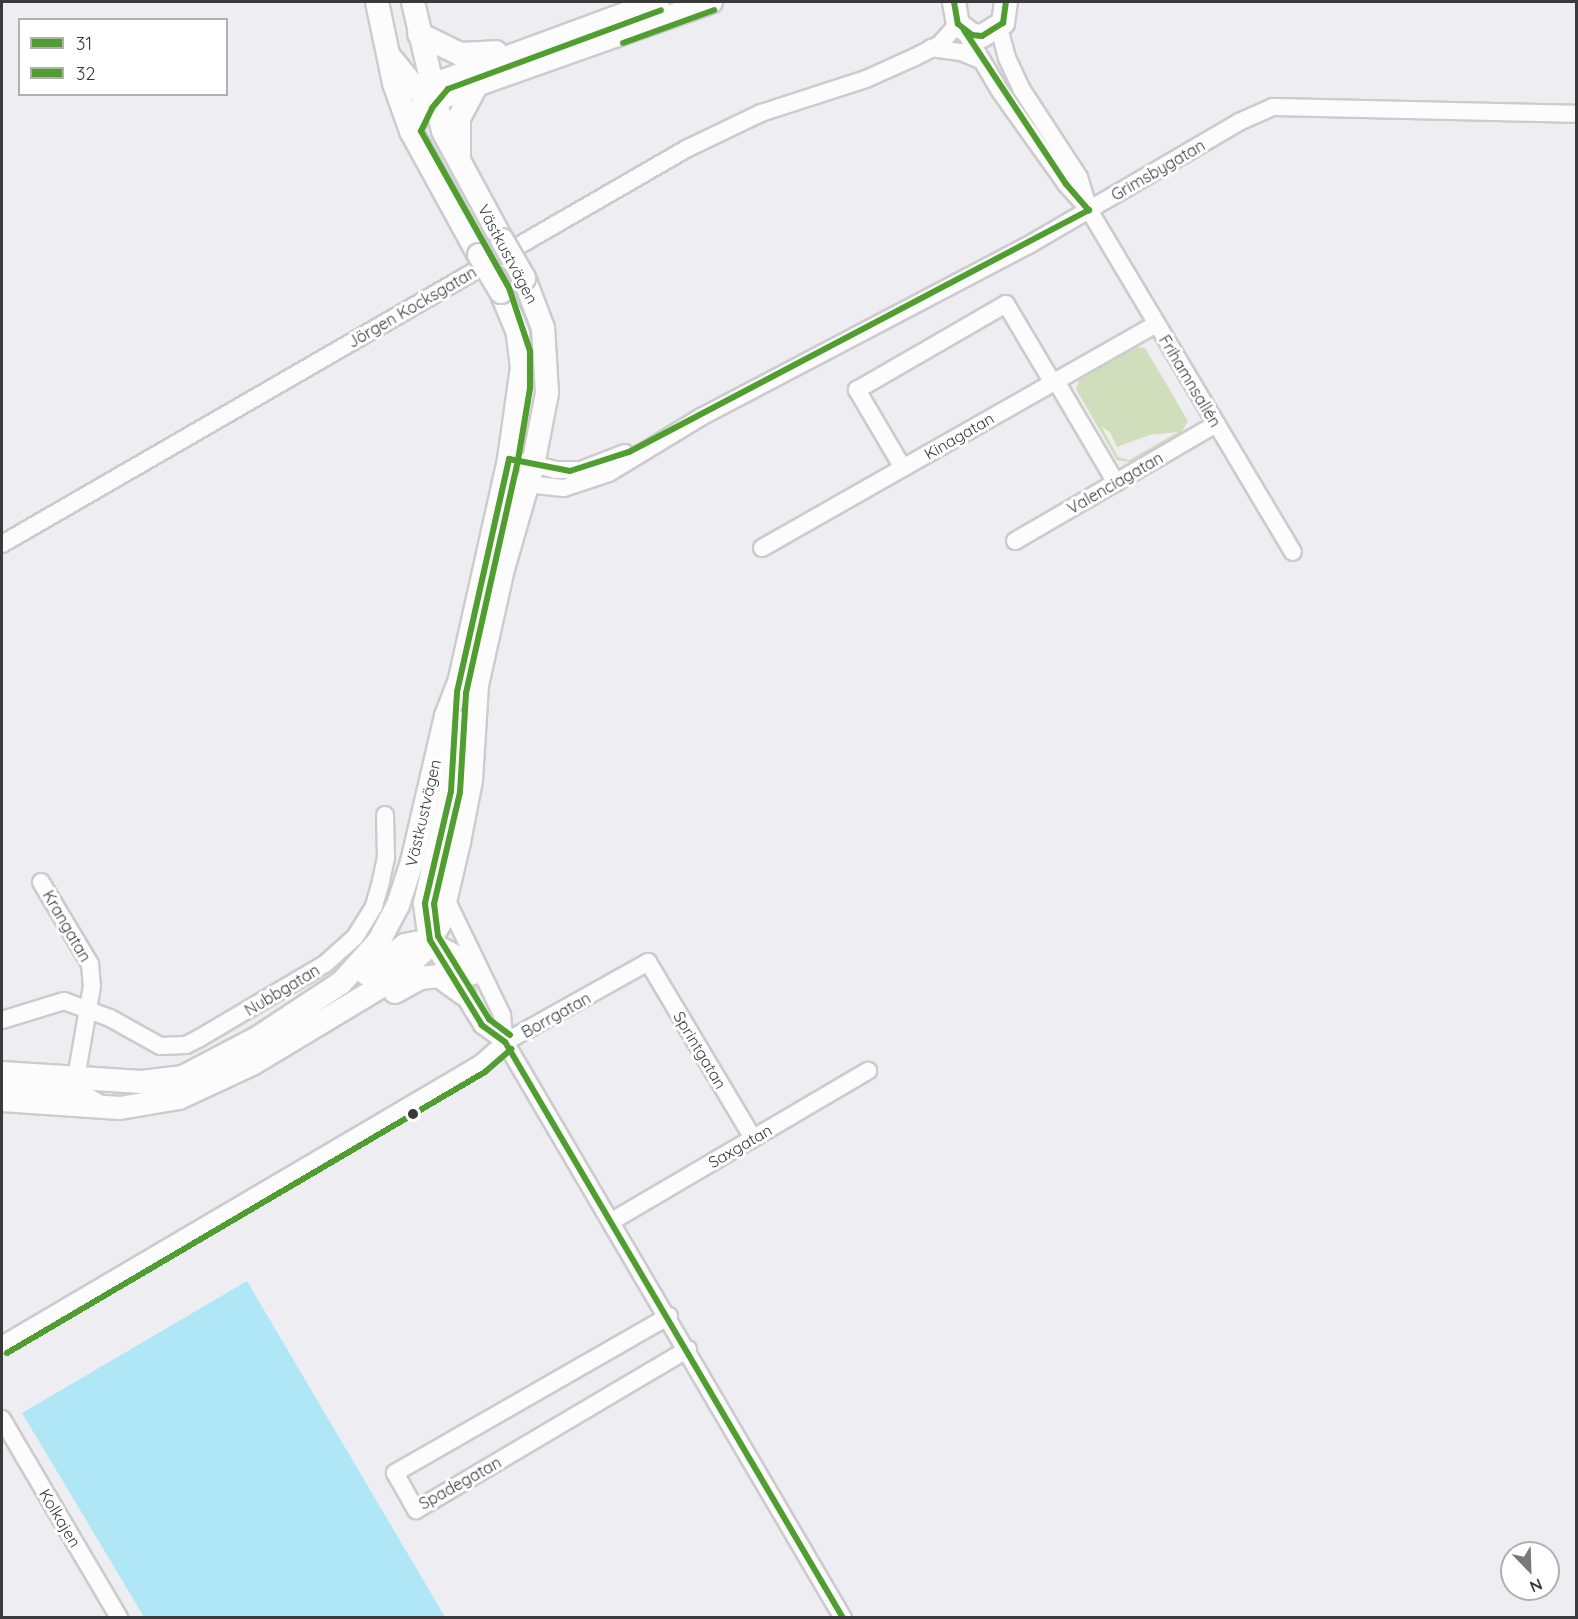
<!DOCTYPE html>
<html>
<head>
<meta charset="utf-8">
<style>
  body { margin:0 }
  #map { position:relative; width:1578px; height:1619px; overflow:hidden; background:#eeeef2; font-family:Quicksand,sans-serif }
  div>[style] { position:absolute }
  .green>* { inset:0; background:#d0debc }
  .water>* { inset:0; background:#b0e7f6 }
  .roads { filter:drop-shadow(2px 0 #cccccf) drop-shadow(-2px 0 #cccccf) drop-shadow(0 2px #cccccf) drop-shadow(0 -2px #cccccf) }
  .street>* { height:16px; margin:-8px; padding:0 8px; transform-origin:8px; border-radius:8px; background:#fcfcfd }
  .secondary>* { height:22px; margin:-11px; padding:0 11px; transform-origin:11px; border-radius:11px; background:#fcfcfd }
  .bridges { filter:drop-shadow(2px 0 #cccccf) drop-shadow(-2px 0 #cccccf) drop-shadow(0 2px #cccccf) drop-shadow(0 -2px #cccccf) }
  .secondary-bridge>* { height:22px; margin:-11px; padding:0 11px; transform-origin:11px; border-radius:11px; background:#fcfcfd }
  .bus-1>* { height:6px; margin:-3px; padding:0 3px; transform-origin:3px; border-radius:3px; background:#509e2f }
  .bus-2>* { height:6px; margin:-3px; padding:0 3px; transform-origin:3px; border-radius:3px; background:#509e2f }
  .dots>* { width:16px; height:16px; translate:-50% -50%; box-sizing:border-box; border:3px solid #fff; border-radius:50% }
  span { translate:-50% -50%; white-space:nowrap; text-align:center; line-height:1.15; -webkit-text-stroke:6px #fff; paint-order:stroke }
  .street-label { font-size:16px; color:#3a3a3d }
  .frame { position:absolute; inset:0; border:3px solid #3a3a3d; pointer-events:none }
  .legend { position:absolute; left:18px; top:18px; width:210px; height:78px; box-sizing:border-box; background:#fff; border:2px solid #b0b0b1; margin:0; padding:8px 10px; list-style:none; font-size:18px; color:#3a3a3d }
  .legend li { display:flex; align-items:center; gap:12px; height:30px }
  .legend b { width:30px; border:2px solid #b0b0b1 }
  .north { position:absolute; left:1500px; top:1541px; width:60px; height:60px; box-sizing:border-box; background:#fff; border:2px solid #b0b0b1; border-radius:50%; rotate:157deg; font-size:16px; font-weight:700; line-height:24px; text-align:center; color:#3a3a3d }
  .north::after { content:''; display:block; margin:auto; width:21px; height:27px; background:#79797c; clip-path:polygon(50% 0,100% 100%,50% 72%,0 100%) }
</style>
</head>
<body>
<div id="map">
  <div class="green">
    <i style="clip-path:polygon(evenodd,1135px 347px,1145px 348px,1188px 421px,1181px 433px,1130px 462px,1117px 460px,1076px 389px,1079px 380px,1135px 347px,1102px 427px,1110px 432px,1117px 447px,1149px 435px,1178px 432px,1129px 460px,1118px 457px,1102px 427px)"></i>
  </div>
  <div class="water">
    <i style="clip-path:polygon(247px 1281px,445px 1617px,144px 1617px,22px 1413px)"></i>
  </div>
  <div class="roads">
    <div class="street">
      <i style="left:999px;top:28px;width:31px;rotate:75deg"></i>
      <i style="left:1007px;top:58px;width:35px;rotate:65deg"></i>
      <i style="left:1022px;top:90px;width:104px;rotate:56.8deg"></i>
      <i style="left:1079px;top:177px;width:34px;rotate:73deg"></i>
      <i style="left:1089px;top:210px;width:398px;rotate:59.2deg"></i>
      <i style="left:964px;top:30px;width:71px;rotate:59.5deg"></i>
      <i style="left:1000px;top:91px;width:114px;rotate:54.6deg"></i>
      <i style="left:1066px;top:184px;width:28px;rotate:48deg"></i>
      <i style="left:931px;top:48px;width:30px;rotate:8deg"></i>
      <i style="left:961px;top:52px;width:23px;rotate:23deg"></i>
      <i style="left:1056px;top:381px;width:118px;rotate:59.5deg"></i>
      <i style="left:524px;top:462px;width:33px;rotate:14deg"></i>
      <i style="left:556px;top:470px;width:25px"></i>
      <i style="left:581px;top:470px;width:47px;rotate:-21.1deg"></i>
      <i style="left:903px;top:468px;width:91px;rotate:-120.5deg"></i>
      <i style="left:857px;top:390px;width:172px;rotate:-30deg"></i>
      <i style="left:1006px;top:304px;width:92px;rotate:59.3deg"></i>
      <i style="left:517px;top:483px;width:47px;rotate:6.1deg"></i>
      <i style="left:564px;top:488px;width:47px;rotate:-18.4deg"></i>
      <i style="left:609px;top:473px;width:108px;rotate:-31.3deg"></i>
      <i style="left:701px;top:417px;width:368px;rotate:-27.7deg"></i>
      <i style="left:1027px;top:246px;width:246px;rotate:-30.3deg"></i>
      <i style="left:1239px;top:122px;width:37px;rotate:-24deg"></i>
      <i style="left:1273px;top:107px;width:303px;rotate:1.3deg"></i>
      <i style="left:1015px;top:541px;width:233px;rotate:-30.2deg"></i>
      <i style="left:2px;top:544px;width:792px;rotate:-30deg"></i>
      <i style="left:688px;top:148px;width:81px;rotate:-25.6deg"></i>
      <i style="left:761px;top:113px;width:110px;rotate:-17.9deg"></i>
      <i style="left:866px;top:79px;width:54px;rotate:-24.2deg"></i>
      <i style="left:915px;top:57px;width:27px;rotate:-27deg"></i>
      <i style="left:939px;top:45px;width:28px;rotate:-48deg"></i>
      <i style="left:762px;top:548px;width:454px;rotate:-29.6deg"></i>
      <i style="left:41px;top:882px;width:96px;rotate:59.1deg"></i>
      <i style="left:90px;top:964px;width:22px;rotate:85deg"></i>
      <i style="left:92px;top:986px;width:93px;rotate:99.9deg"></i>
      <i style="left:446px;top:899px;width:129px;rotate:64.2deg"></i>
      <i style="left:502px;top:1015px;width:27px;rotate:84deg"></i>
      <i style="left:430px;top:940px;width:100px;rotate:58.5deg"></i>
      <i style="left:482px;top:1025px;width:29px;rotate:36deg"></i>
      <i style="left:505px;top:1042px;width:668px;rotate:59.6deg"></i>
      <i style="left:430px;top:940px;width:31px;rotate:27deg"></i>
      <i style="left:458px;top:954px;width:27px;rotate:56deg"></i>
      <i style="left:2px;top:1020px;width:65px;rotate:-17deg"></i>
      <i style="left:64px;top:1001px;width:49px;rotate:20.3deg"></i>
      <i style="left:110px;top:1018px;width:57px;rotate:29.2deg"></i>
      <i style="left:160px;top:1046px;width:26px;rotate:-2deg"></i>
      <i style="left:186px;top:1045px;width:13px;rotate:-27deg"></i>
      <i style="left:198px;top:1039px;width:147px;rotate:-30.6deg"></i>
      <i style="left:325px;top:964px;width:40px;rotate:-42deg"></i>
      <i style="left:355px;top:937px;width:36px;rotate:-58deg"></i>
      <i style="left:374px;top:906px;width:26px;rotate:-74deg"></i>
      <i style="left:381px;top:881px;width:24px;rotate:-78deg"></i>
      <i style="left:386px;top:858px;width:43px;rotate:-91.3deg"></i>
      <i style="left:2px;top:1089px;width:66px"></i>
      <i style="left:68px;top:1089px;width:14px;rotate:-54deg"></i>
      <i style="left:76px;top:1078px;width:18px;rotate:63deg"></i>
      <i style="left:84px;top:1094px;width:21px;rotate:31deg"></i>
      <i style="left:612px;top:1221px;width:297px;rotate:-30.4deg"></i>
      <i style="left:669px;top:1316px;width:316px;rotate:150.2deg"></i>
      <i style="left:395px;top:1473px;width:43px;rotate:60.4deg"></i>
      <i style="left:416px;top:1510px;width:316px;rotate:-30.6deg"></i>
      <i style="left:2px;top:1345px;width:554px;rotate:-30.45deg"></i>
      <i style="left:480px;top:1064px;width:33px;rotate:-41deg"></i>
      <i style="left:505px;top:1042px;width:164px;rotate:-29.2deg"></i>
      <i style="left:648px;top:962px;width:205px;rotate:59.2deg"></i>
      <i style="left:2px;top:1419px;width:231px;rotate:59.5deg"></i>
    </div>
    <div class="secondary">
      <i style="left:377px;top:2px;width:83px;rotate:78.1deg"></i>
      <i style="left:394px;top:83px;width:51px;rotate:70.5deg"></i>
      <i style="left:411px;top:131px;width:141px;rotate:61.3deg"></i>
      <i style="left:413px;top:2px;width:132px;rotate:76.9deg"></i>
      <i style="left:443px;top:131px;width:124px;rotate:61.6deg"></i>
      <i style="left:954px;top:2px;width:22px;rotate:80deg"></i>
      <i style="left:958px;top:24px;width:18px;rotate:38deg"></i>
      <i style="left:972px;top:35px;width:10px;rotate:6deg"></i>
      <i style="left:982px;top:36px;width:25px;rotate:-32deg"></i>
      <i style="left:1003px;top:23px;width:21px;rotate:-82deg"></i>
      <i style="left:419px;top:34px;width:46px;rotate:26deg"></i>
      <i style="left:460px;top:54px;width:36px;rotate:-3deg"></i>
      <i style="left:389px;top:56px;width:43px;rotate:50.7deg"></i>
      <i style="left:416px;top:89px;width:33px;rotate:11deg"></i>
      <i style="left:448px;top:95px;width:279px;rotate:-19.5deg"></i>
      <i style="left:411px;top:131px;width:31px;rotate:-65deg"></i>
      <i style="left:424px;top:103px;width:29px;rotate:-49deg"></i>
      <i style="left:443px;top:81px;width:229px;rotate:-20.2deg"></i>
      <i style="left:459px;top:157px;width:39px;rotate:-90deg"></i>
      <i style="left:459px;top:118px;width:34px;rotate:-62deg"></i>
      <i style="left:430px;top:940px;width:37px;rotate:-98deg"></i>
      <i style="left:425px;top:903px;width:115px;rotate:-76.9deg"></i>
      <i style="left:451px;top:791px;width:70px;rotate:-86.7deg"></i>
      <i style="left:367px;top:974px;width:48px;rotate:-37.3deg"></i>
      <i style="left:405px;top:945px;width:25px;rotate:-11deg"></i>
      <i style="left:395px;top:992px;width:29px;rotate:-29deg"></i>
      <i style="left:420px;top:978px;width:19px;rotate:-6deg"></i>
      <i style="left:439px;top:976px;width:31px;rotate:36deg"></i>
      <i style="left:2px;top:1073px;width:140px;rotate:3.7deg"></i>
      <i style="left:142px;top:1082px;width:41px;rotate:-7deg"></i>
      <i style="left:183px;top:1077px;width:86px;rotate:-27.8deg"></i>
      <i style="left:259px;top:1037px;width:98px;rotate:-33.4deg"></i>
      <i style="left:341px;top:983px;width:57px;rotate:-47.9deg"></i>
      <i style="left:379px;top:941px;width:41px;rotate:-62.2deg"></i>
      <i style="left:398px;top:905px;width:45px;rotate:-72deg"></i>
      <i style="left:412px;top:862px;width:150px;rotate:-76.9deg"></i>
      <i style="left:446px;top:716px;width:40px;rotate:-69deg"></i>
      <i style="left:460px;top:679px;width:225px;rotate:-77.4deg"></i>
      <i style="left:509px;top:459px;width:92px;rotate:-81.9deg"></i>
      <i style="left:522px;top:368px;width:35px;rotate:-97deg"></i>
      <i style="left:518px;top:333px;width:44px;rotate:-112.5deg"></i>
      <i style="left:2px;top:1100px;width:118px;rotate:3.9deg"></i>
      <i style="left:120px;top:1108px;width:60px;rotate:-9.6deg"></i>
      <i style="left:179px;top:1098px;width:81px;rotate:-25deg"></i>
      <i style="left:252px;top:1064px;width:163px;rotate:-31deg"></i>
      <i style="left:392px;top:980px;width:46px;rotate:-42.4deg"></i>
      <i style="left:426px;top:949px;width:30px;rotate:-62deg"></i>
      <i style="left:440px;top:923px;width:83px;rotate:-76.8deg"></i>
      <i style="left:459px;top:842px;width:63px;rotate:-79deg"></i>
      <i style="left:471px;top:780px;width:95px;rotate:-86.4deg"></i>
      <i style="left:477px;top:685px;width:119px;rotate:-77.4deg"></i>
      <i style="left:503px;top:569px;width:108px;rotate:-73.9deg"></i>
      <i style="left:533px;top:465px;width:73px;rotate:-79deg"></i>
      <i style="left:547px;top:393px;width:65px;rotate:-93.5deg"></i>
      <i style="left:543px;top:328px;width:53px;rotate:-110.8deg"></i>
    </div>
  </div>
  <div class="bridges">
    <div class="secondary-bridge">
      <i style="left:502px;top:240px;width:44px;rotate:59.9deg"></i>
      <i style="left:479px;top:255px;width:43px;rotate:59.3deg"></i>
    </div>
  </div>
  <div class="bus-1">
    <i style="left:954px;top:2px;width:22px;rotate:80deg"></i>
    <i style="left:958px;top:24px;width:18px;rotate:38deg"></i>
    <i style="left:972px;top:35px;width:10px;rotate:6deg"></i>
    <i style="left:982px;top:36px;width:25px;rotate:-32deg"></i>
    <i style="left:1003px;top:23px;width:21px;rotate:-82deg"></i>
    <i style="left:964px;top:30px;width:185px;rotate:56.5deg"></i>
    <i style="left:1066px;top:184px;width:35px;rotate:49deg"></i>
    <i style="left:843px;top:1618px;width:668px;rotate:-120.4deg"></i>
    <i style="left:505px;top:1042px;width:29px;rotate:-144deg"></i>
    <i style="left:482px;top:1025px;width:100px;rotate:-121.5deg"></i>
    <i style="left:430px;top:940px;width:37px;rotate:-98deg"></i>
    <i style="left:425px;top:903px;width:115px;rotate:-76.9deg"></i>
    <i style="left:451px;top:791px;width:99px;rotate:-86.5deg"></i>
    <i style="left:457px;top:692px;width:239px;rotate:-77.4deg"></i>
    <i style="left:509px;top:459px;width:62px;rotate:11.1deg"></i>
    <i style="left:570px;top:471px;width:62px;rotate:-17.9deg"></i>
    <i style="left:629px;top:452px;width:520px;rotate:-27.75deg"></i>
  </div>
  <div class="bus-2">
    <i style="left:623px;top:43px;width:97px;rotate:-19.9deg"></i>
    <i style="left:510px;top:1035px;width:26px;rotate:-143deg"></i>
    <i style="left:489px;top:1019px;width:97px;rotate:-121.6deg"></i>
    <i style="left:438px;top:936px;width:32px;rotate:-97deg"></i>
    <i style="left:434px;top:904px;width:115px;rotate:-76.9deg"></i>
    <i style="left:460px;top:792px;width:99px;rotate:-86.5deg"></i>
    <i style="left:466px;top:693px;width:239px;rotate:-77.4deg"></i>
    <i style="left:518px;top:460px;width:73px;rotate:-80.5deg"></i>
    <i style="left:530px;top:388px;width:37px;rotate:-90deg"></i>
    <i style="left:530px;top:351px;width:66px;rotate:-108.4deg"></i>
    <i style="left:509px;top:288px;width:180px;rotate:-119.3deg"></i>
    <i style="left:421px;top:131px;width:25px;rotate:-64deg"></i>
    <i style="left:432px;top:108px;width:25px;rotate:-50deg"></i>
    <i style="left:448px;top:89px;width:227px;rotate:-20.3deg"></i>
    <i style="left:7px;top:1353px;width:554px;rotate:-30.45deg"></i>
    <i style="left:485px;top:1072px;width:35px;rotate:-41deg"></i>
  </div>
  <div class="dots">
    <i style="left:413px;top:1114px;background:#3a3a3d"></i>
  </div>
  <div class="street-label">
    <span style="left:1158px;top:170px;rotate:-30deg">Grimsbygatan</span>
    <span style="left:508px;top:254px;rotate:62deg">Västkustvägen</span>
    <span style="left:412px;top:307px;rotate:-30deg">Jörgen Kocksgatan</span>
    <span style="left:1190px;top:381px;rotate:59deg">Frihamnsallén</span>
    <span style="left:959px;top:436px;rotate:-30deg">Kinagatan</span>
    <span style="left:1115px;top:483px;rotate:-30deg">Valenciagatan</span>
    <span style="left:423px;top:813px;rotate:-77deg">Västkustvägen</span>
    <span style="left:67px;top:926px;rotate:60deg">Krangatan</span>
    <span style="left:282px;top:990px;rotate:-31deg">Nubbgatan</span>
    <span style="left:556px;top:1015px;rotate:-29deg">Borrgatan</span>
    <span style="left:700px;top:1050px;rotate:59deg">Sprintgatan</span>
    <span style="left:740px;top:1146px;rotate:-30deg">Saxgatan</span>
    <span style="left:460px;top:1483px;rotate:-29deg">Spadegatan</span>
    <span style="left:60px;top:1518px;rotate:59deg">Kolkajen</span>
  </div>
  <div class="frame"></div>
  <ul class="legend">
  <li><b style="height:8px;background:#509e2f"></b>31</li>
  <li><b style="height:8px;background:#509e2f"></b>32</li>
  </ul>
  <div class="north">N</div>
</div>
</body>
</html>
